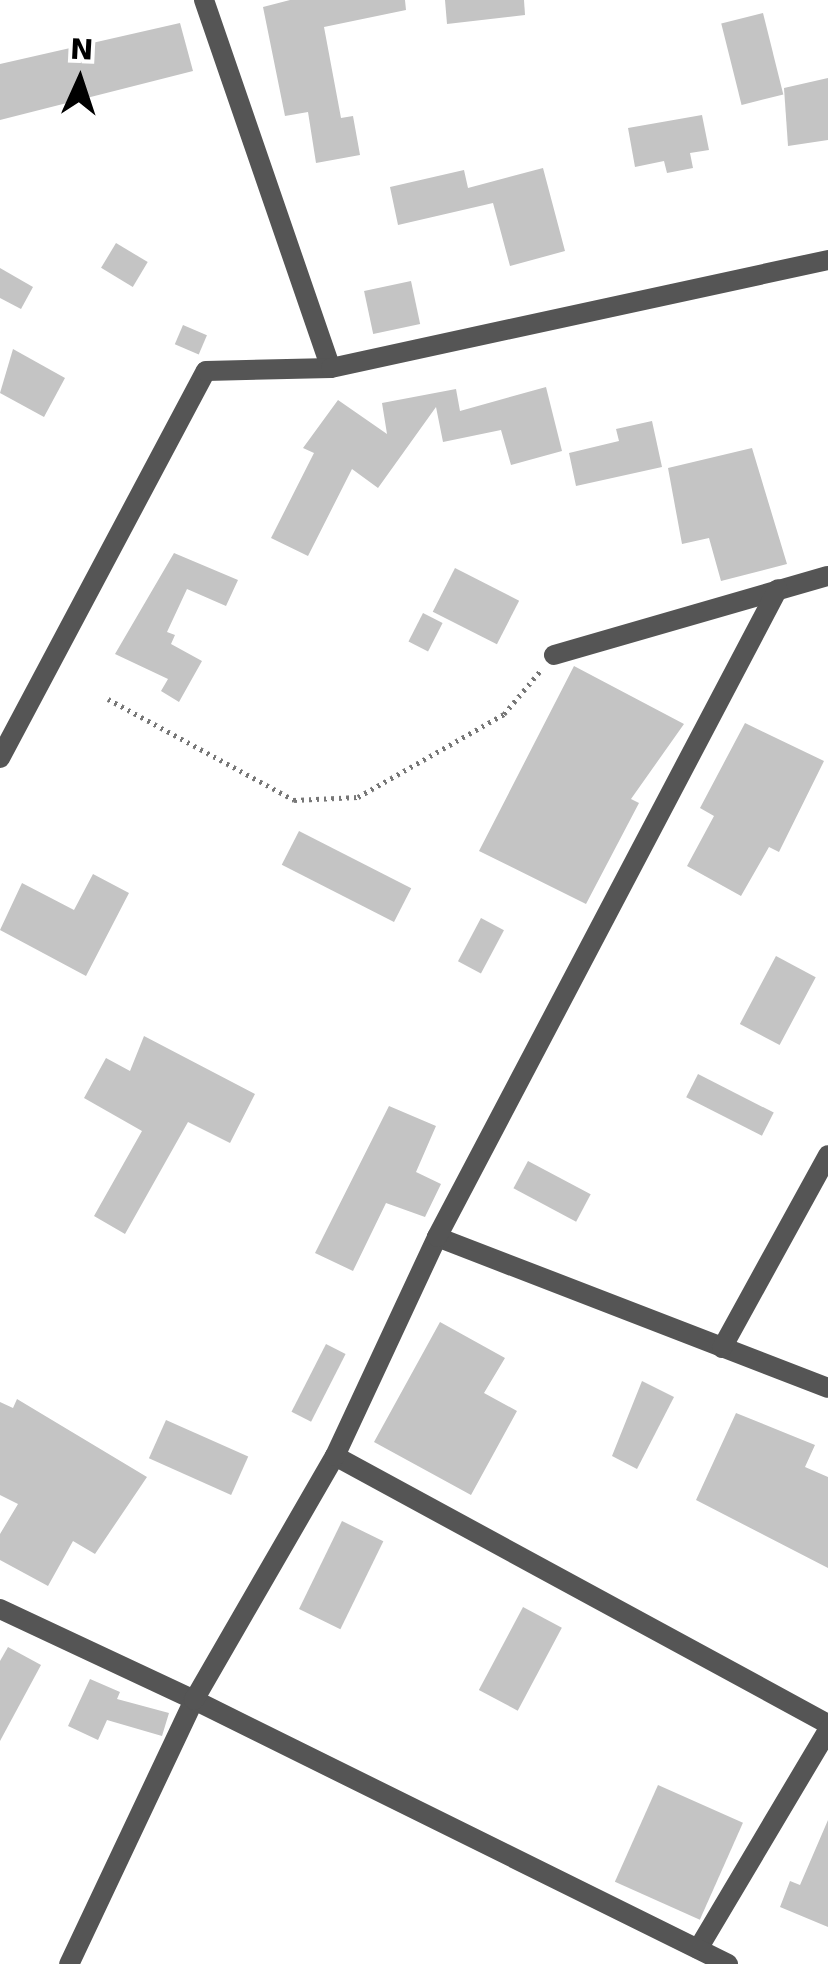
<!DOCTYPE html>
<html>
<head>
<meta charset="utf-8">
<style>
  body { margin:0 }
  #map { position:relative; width:828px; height:1964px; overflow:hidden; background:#fff; font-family:"DejaVu Sans",sans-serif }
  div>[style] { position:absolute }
  .building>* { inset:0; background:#c4c4c4; transform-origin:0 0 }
  .path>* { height:5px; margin-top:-2.5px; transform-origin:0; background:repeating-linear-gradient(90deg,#777 0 2.5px,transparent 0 7.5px) }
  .street>* { height:20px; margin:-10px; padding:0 10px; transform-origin:10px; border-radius:10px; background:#555 }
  span { translate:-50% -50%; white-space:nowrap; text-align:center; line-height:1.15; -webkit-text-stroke:8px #fff; paint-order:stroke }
  .north { position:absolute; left:30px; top:30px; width:100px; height:100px; -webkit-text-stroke:8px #fff; paint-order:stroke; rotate:3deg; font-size:28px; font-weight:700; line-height:40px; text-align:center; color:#000 }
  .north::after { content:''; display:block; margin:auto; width:35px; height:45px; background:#000; clip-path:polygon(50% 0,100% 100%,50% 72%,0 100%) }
</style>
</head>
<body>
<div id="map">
  <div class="building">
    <i style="clip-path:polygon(290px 0,405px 0,406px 10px,324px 27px,341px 118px,353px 116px,360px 155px,316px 163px,308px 112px,285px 116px,263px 7px)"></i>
    <i style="clip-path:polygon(445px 0,524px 0,525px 15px,447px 24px)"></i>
    <i style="left:763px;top:13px;width:84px;height:43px;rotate:76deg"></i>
    <i style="clip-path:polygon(180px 23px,193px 71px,0 120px,0 64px)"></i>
    <i style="clip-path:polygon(828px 78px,828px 140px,788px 146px,784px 88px)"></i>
    <i style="clip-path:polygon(702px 115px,709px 150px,690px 153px,693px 168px,667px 173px,664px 161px,635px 167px,628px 128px)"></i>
    <i style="clip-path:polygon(543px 168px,565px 251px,510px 266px,493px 203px,398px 225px,390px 187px,464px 170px,468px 188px)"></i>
    <i style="left:116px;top:243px;width:37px;height:29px;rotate:31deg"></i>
    <i style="clip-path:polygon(0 268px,33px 287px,21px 309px,0 298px)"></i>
    <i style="left:411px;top:281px;width:44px;height:48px;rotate:78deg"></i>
    <i style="left:183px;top:325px;width:26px;height:21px;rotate:23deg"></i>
    <i style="clip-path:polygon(13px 349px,65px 378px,44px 417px,0 393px)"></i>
    <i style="clip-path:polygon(546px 387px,562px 451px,511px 465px,501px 430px,443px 442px,436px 407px,378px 488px,352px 469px,308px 556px,271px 538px,314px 453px,303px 448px,338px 400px,387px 434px,382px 403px,456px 389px,460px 411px)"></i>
    <i style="clip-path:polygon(652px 421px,662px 467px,576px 486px,569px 453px,619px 441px,616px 429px)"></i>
    <i style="clip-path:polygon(752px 448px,787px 564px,721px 581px,709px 538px,682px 544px,668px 468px)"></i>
    <i style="clip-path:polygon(174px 553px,238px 580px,226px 606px,187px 589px,167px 632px,175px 635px,171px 644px,202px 661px,179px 702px,161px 691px,168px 679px,115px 654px)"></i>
    <i style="left:455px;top:568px;width:72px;height:49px;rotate:27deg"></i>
    <i style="left:423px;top:613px;width:22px;height:32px;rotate:27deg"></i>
    <i style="clip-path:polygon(574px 666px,684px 724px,631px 799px,639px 803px,586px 904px,479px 851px)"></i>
    <i style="clip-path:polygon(745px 723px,824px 761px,779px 852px,769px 847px,741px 896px,687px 866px,714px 816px,700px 808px)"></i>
    <i style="left:299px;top:831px;width:126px;height:38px;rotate:27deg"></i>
    <i style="clip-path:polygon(93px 874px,129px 893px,86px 976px,0 930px,22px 883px,74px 910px)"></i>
    <i style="left:481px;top:918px;width:26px;height:49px;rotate:28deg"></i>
    <i style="left:776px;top:956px;width:45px;height:77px;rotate:28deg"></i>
    <i style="clip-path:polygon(144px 1036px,255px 1094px,230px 1143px,188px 1122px,125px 1234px,94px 1216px,142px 1131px,84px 1098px,106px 1058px,130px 1071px)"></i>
    <i style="left:698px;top:1074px;width:85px;height:26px;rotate:27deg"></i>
    <i style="clip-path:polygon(389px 1106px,436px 1126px,416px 1172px,441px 1184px,425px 1217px,386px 1203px,353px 1271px,315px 1253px)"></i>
    <i style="left:528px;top:1161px;width:71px;height:31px;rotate:28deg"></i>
    <i style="clip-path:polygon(440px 1322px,505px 1358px,484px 1393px,517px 1411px,471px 1495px,374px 1442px)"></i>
    <i style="left:326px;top:1344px;width:22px;height:76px;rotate:27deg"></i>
    <i style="clip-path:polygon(642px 1381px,674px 1397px,637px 1469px,612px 1456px)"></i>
    <i style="clip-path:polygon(17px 1399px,147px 1477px,95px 1554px,73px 1541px,48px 1586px,0 1560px,0 1534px,18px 1504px,0 1495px,0 1402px,13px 1408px)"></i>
    <i style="clip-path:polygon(736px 1413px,815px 1445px,805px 1467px,828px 1477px,828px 1568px,696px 1500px)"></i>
    <i style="left:166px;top:1420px;width:90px;height:42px;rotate:24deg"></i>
    <i style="left:342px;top:1521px;width:46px;height:98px;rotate:26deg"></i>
    <i style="left:523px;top:1607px;width:44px;height:94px;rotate:28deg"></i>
    <i style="clip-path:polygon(8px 1647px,41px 1665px,0 1741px,0 1661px)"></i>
    <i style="clip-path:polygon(90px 1679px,120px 1692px,117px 1699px,169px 1713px,162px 1736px,107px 1720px,98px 1740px,68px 1726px)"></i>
    <i style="left:658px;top:1785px;width:93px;height:106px;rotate:24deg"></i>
    <i style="clip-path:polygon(828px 1820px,828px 1927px,780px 1907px,790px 1881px,800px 1885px)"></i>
  </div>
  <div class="path">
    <i style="left:108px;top:699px;width:212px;rotate:28.5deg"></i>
    <i style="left:294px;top:800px;width:64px;rotate:-2.7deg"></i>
    <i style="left:358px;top:797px;width:168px;rotate:-29.6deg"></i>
    <i style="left:504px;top:714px;width:57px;rotate:-49.9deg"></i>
  </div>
  <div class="street">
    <i style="left:204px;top:0;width:389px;rotate:71deg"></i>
    <i style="left:554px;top:655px;width:285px;rotate:-16.1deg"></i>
    <i style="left:0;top:758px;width:438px;rotate:-62deg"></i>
    <i style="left:206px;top:371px;width:125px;rotate:-1.4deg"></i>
    <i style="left:331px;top:368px;width:509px;rotate:-12.26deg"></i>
    <i style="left:437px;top:1237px;width:419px;rotate:21.1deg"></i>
    <i style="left:722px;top:1348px;width:220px;rotate:-61.2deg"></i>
    <i style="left:335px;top:1456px;width:561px;rotate:28.53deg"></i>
    <i style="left:0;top:1609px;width:214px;rotate:25.1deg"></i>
    <i style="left:194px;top:1700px;width:292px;rotate:115.3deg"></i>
    <i style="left:698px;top:1949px;width:255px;rotate:-59.3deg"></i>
    <i style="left:728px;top:1964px;width:596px;rotate:-153.69deg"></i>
    <i style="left:194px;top:1700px;width:282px;rotate:-60deg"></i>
    <i style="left:335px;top:1456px;width:242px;rotate:-65deg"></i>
    <i style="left:437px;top:1237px;width:732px;rotate:-62.25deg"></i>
  </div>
  <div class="north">N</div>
</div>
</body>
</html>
